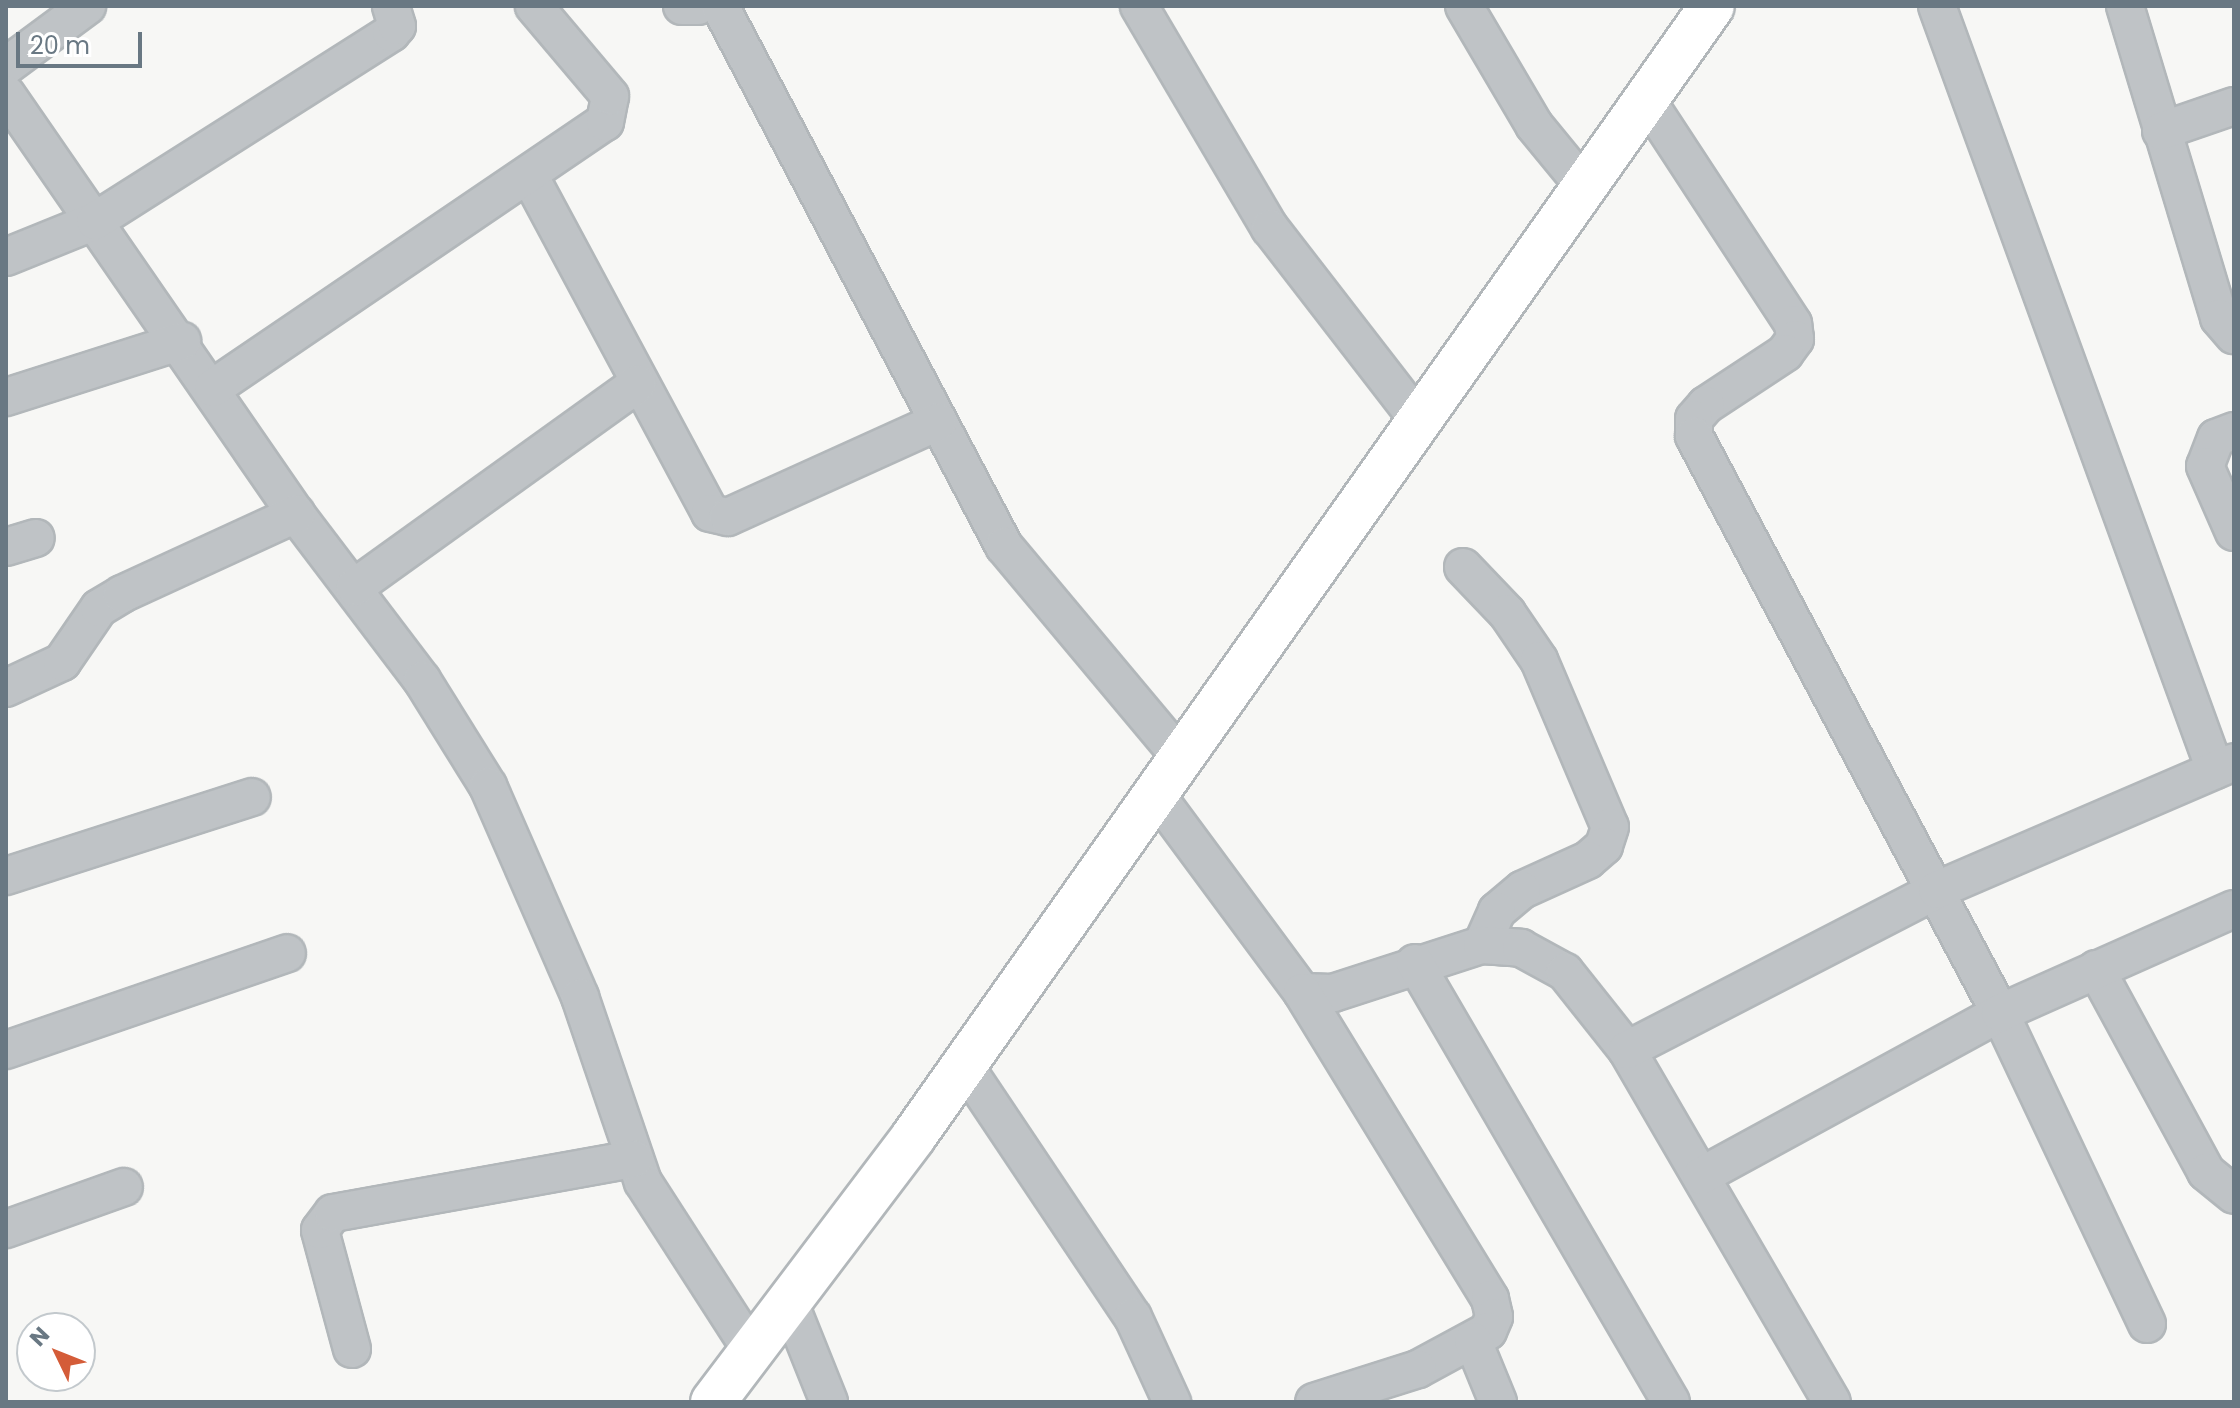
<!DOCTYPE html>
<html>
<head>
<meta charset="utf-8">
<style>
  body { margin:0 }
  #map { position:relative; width:2240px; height:1408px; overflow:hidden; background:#f7f7f5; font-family:Poppins,sans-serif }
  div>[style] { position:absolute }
  .roads { filter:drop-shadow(2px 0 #b2b7ba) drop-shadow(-2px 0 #b2b7ba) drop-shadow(0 2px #b2b7ba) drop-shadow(0 -2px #b2b7ba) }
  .minor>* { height:36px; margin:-18px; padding:0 18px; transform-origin:18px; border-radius:18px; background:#bfc3c6 }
  .primary>* { height:44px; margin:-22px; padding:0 22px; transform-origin:22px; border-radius:22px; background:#fff }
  span { translate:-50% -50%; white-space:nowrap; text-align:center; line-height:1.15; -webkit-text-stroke:8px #fff; paint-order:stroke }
  .frame { position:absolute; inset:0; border:8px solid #697883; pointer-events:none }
  .north { position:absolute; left:16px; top:1312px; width:80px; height:80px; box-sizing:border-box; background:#fff; border:2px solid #c3c9cd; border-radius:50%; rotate:313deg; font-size:22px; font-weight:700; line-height:32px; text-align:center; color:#697883 }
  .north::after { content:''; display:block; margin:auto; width:28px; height:36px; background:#d45c38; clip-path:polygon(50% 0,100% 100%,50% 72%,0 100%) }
  .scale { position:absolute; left:16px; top:32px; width:126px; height:36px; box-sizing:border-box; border:4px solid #697883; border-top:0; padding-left:10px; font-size:24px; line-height:28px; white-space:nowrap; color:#697883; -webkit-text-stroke:6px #fff; paint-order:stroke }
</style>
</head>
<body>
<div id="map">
  <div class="roads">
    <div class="minor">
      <i style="left:682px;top:6px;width:16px"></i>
      <i style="left:720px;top:6px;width:610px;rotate:62.26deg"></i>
      <i style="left:1004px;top:546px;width:276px;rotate:50.1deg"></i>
      <i style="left:1139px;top:6px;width:258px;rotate:59.5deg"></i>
      <i style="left:1270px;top:228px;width:244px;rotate:52.3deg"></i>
      <i style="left:1464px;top:6px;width:138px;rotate:59.5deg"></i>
      <i style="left:1534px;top:125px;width:80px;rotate:50.6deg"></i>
      <i style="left:1937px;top:6px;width:813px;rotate:70deg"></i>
      <i style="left:2125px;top:6px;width:326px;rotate:73.2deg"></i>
      <i style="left:2219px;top:318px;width:23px;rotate:49deg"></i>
      <i style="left:6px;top:66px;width:101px;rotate:-36.5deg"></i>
      <i style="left:6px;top:94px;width:510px;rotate:55.38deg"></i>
      <i style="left:296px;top:514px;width:208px;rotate:52.8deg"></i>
      <i style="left:422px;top:680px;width:125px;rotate:58.1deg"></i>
      <i style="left:488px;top:786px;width:230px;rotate:66.4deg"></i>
      <i style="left:580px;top:997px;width:195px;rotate:71.2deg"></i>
      <i style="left:643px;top:1182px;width:201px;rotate:57.2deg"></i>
      <i style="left:1646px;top:99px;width:269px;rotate:56.8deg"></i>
      <i style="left:1793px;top:324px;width:15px;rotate:82deg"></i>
      <i style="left:1795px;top:339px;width:17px;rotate:126deg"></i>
      <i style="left:1785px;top:353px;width:95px;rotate:146.6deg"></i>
      <i style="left:1706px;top:405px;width:18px;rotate:131deg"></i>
      <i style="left:1694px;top:419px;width:17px;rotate:90deg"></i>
      <i style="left:1694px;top:436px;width:653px;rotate:62.06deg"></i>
      <i style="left:2000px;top:1013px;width:344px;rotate:64.7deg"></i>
      <i style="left:2161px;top:131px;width:77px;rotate:-18.9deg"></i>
      <i style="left:529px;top:175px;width:383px;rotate:61.8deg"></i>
      <i style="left:710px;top:513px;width:18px;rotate:13deg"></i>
      <i style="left:728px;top:517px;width:230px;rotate:-24.4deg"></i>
      <i style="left:6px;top:257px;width:96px;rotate:-22deg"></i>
      <i style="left:95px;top:221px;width:351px;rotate:-32.4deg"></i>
      <i style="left:391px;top:33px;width:9px;rotate:-49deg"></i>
      <i style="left:397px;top:26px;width:21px;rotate:-107deg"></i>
      <i style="left:213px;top:388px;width:474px;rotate:-34.2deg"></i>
      <i style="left:605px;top:122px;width:26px;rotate:-79deg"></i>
      <i style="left:610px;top:96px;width:118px;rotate:-130.2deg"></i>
      <i style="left:6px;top:397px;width:185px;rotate:-17.7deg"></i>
      <i style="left:2234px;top:431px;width:19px;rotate:159deg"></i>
      <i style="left:2216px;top:438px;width:30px;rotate:111deg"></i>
      <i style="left:2205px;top:466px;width:72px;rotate:66.3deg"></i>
      <i style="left:6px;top:547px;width:31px;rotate:-17deg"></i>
      <i style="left:1463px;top:567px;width:64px;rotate:46.3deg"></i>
      <i style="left:1507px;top:613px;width:57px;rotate:55.8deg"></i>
      <i style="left:1539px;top:660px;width:181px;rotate:67deg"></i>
      <i style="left:1610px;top:827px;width:20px;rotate:108deg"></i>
      <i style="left:1604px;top:846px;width:21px;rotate:139deg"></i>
      <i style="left:1588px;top:860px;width:72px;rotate:155.6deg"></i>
      <i style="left:1522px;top:890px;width:33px;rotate:140deg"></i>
      <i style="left:1497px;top:911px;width:37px;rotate:114deg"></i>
      <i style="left:355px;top:587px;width:348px;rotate:-35.7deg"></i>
      <i style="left:6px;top:688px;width:62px;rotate:-24.9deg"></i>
      <i style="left:62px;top:662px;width:65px;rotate:-55.6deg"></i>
      <i style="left:99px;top:608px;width:27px;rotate:-31deg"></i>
      <i style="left:122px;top:594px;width:192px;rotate:-24.7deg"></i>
      <i style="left:1154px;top:792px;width:249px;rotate:53.5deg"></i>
      <i style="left:1302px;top:992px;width:31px;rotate:2deg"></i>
      <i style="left:1333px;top:993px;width:157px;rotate:-17.9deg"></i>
      <i style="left:1482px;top:945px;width:39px;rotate:4deg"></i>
      <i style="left:1521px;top:948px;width:50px;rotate:28.6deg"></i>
      <i style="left:1565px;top:972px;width:100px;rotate:51.5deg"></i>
      <i style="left:1627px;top:1050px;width:407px;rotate:59.8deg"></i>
      <i style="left:6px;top:876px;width:258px;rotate:-17.8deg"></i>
      <i style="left:1415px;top:963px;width:508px;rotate:59.75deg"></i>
      <i style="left:2096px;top:969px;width:231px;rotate:61.5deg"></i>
      <i style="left:2206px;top:1172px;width:36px;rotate:39deg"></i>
      <i style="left:1302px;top:992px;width:360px;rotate:58.5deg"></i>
      <i style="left:1490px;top:1299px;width:18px;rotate:77deg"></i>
      <i style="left:1494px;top:1317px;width:15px;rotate:113deg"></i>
      <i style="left:1488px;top:1331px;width:80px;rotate:151.5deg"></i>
      <i style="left:1418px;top:1369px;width:109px;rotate:162.4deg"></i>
      <i style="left:6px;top:1050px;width:297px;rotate:-19deg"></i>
      <i style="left:1627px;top:1050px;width:349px;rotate:-27.3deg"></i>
      <i style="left:1937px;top:890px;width:323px;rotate:-23.3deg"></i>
      <i style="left:964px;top:1065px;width:303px;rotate:56.2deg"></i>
      <i style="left:1133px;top:1317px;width:94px;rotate:65.4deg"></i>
      <i style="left:1701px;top:1176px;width:341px;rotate:-28.6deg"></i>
      <i style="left:2000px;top:1013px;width:256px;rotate:-24deg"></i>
      <i style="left:6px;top:1229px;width:125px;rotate:-19.6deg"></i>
      <i style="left:789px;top:1302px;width:108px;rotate:68.2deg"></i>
      <i style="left:1473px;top:1341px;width:66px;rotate:67.7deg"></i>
      <i style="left:352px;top:1349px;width:123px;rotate:-105.1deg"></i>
      <i style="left:320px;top:1230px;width:21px;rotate:-53deg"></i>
      <i style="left:333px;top:1213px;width:306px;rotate:-10.2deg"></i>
    </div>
    <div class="primary">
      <i style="left:713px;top:1402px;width:333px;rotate:-52.9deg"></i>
      <i style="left:914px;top:1136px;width:1383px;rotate:-54.77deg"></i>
    </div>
  </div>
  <div class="frame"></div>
  <div class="north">N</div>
  <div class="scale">20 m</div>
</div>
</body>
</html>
